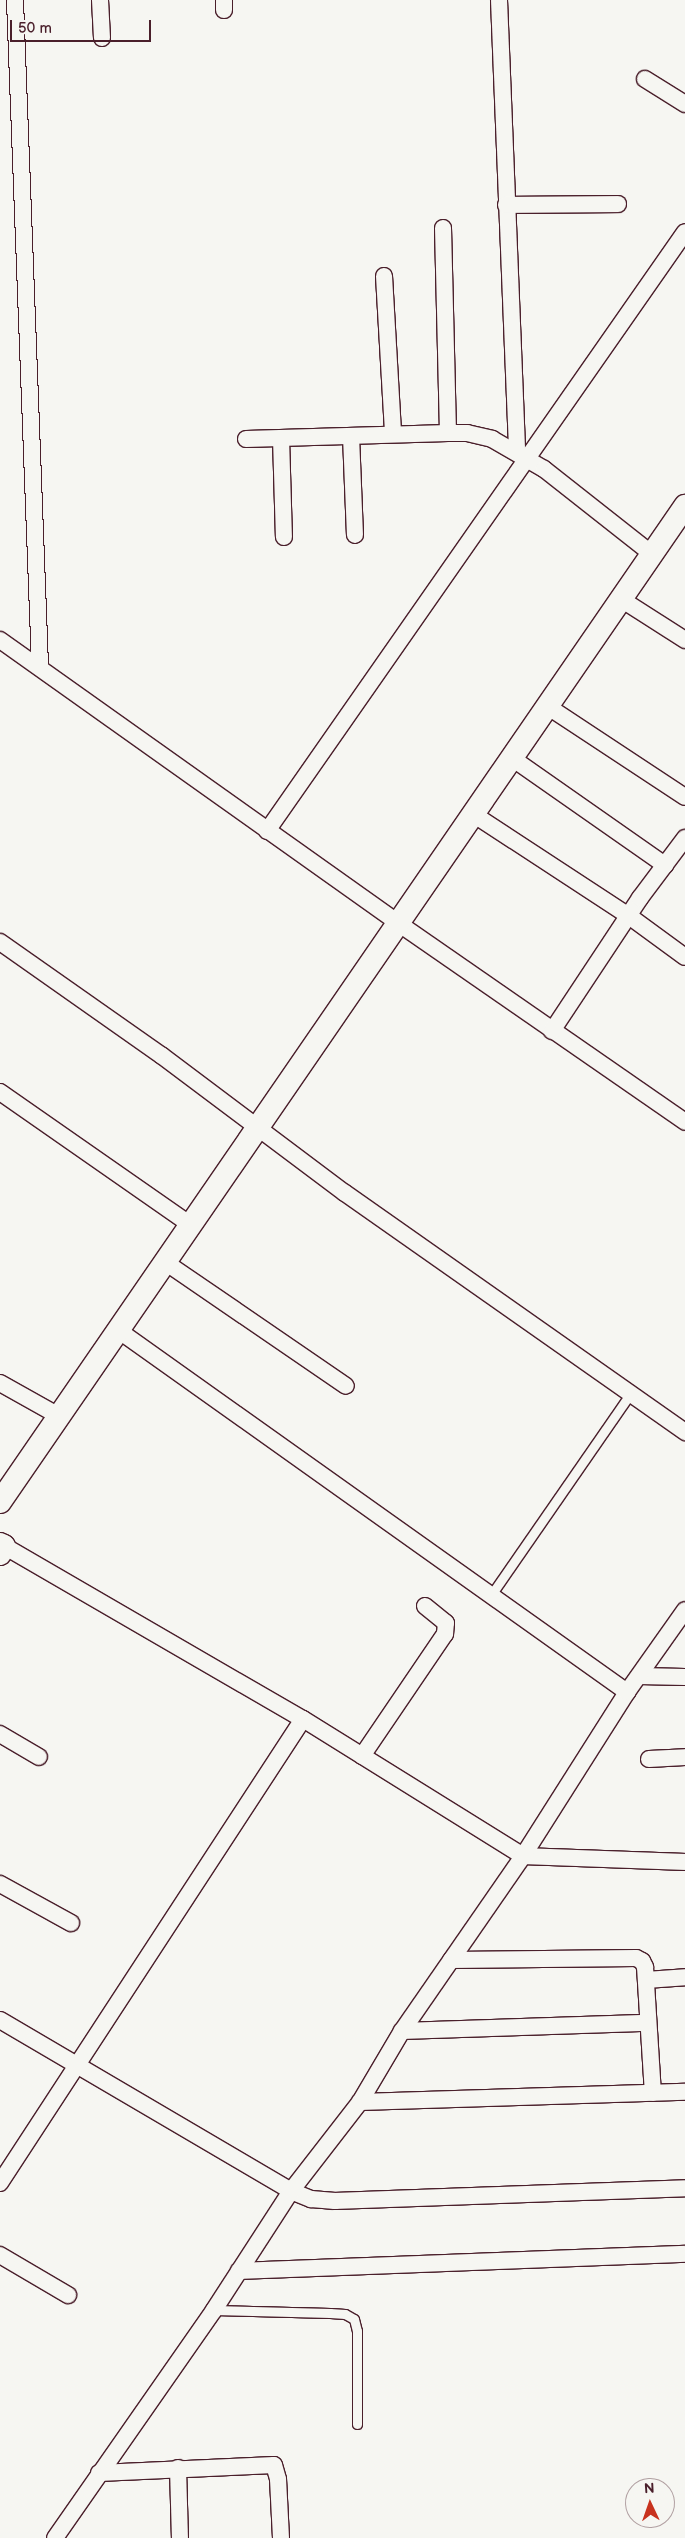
<!DOCTYPE html>
<html>
<head>
<meta charset="utf-8">
<style>
  body { margin:0 }
  #map { position:relative; width:685px; height:2538px; overflow:hidden; background:#f6f6f2; font-family:"Balsamiq Sans",sans-serif }
  div>[style] { position:absolute }
  .roads { filter:drop-shadow(1px 0 #4a1f2b) drop-shadow(-1px 0 #4a1f2b) drop-shadow(0 1px #4a1f2b) drop-shadow(0 -1px #4a1f2b) }
  .lane>* { height:9px; margin:-4.5px; padding:0 4.5px; transform-origin:4.5px; border-radius:4.5px; background:#f6f6f2 }
  .street>* { height:16px; margin:-8px; padding:0 8px; transform-origin:8px; border-radius:8px; background:#f6f6f2 }
  .secondary>* { height:22px; margin:-11px; padding:0 11px; transform-origin:11px; border-radius:11px; background:#f6f6f2 }
  span { translate:-50% -50%; white-space:nowrap; text-align:center; line-height:1.15; -webkit-text-stroke:4px #f6f6f2; paint-order:stroke }
  .north { position:absolute; left:625px; top:2478px; width:50px; height:50px; box-sizing:border-box; background:#f6f6f2; border:1px solid #b1a0a2; border-radius:50%; rotate:357deg; font-size:14px; font-weight:700; line-height:20px; text-align:center; color:#4a1f2b }
  .north::after { content:''; display:block; margin:auto; width:18px; height:22px; background:#c8321e; clip-path:polygon(50% 0,100% 100%,50% 72%,0 100%) }
  .scale { position:absolute; left:10px; top:20px; width:141px; height:22px; box-sizing:border-box; border:2px solid #4a1f2b; border-top:0; padding-left:6px; font-size:15px; line-height:18px; white-space:nowrap; color:#4a1f2b; -webkit-text-stroke:4px #f6f6f2; paint-order:stroke }
</style>
</head>
<body>
<div id="map">
  <div class="roads">
    <div class="lane">
      <i style="left:491px;top:1595px;width:246px;rotate:-55.3deg"></i>
      <i style="left:214px;top:2310px;width:116px;rotate:1.5deg"></i>
      <i style="left:330px;top:2313px;width:15px;rotate:4deg"></i>
      <i style="left:345px;top:2314px;width:10px;rotate:29deg"></i>
      <i style="left:354px;top:2319px;width:12px;rotate:76deg"></i>
      <i style="left:357px;top:2331px;width:93px;rotate:90deg"></i>
    </div>
    <div class="street">
      <i style="left:15px;top:0;width:667px;rotate:87.85deg"></i>
      <i style="left:100px;top:0;width:38px;rotate:87deg"></i>
      <i style="left:499px;top:0;width:451px;rotate:87.7deg"></i>
      <i style="left:224px;top:10px;width:10px;rotate:-90deg"></i>
      <i style="left:645px;top:79px;width:47px;rotate:32deg"></i>
      <i style="left:506px;top:205px;width:112px;rotate:-0.5deg"></i>
      <i style="left:443px;top:228px;width:205px;rotate:88.6deg"></i>
      <i style="left:384px;top:276px;width:158px;rotate:86.7deg"></i>
      <i style="left:351px;top:436px;width:99px;rotate:87.7deg"></i>
      <i style="left:281px;top:438px;width:99px;rotate:88.3deg"></i>
      <i style="left:246px;top:439px;width:202px;rotate:-1.7deg"></i>
      <i style="left:448px;top:433px;width:19px"></i>
      <i style="left:467px;top:433px;width:26px;rotate:13deg"></i>
      <i style="left:492px;top:439px;width:60px;rotate:30deg"></i>
      <i style="left:544px;top:469px;width:137px;rotate:38.2deg"></i>
      <i style="left:621px;top:599px;width:76px;rotate:32.6deg"></i>
      <i style="left:0;top:640px;width:488px;rotate:35.4deg"></i>
      <i style="left:398px;top:923px;width:349px;rotate:34.7deg"></i>
      <i style="left:547px;top:706px;width:165px;rotate:33.4deg"></i>
      <i style="left:512px;top:758px;width:187px;rotate:35deg"></i>
      <i style="left:473px;top:814px;width:186px;rotate:33.2deg"></i>
      <i style="left:629px;top:916px;width:69px;rotate:36.2deg"></i>
      <i style="left:267px;top:831px;width:730px;rotate:-55.09deg"></i>
      <i style="left:0;top:942px;width:197px;rotate:35.1deg"></i>
      <i style="left:161px;top:1055px;width:230px;rotate:36.9deg"></i>
      <i style="left:345px;top:1193px;width:416px;rotate:35.1deg"></i>
      <i style="left:552px;top:1031px;width:159px;rotate:-56.5deg"></i>
      <i style="left:640px;top:898px;width:75px;rotate:-53.1deg"></i>
      <i style="left:0;top:1092px;width:233px;rotate:34.9deg"></i>
      <i style="left:165px;top:1262px;width:219px;rotate:34.4deg"></i>
      <i style="left:118px;top:1330px;width:625px;rotate:35.42deg"></i>
      <i style="left:0;top:1383px;width:68px;rotate:29.2deg"></i>
      <i style="left:4px;top:1546px;width:345px;rotate:30.1deg"></i>
      <i style="left:303px;top:1719px;width:259px;rotate:31.9deg"></i>
      <i style="left:523px;top:1856px;width:162px;rotate:2.1deg"></i>
      <i style="left:639px;top:1676px;width:46px;rotate:1.2deg"></i>
      <i style="left:0;top:1734px;width:45px;rotate:30.5deg"></i>
      <i style="left:362px;top:1756px;width:148px;rotate:-55.8deg"></i>
      <i style="left:445px;top:1634px;width:11px;rotate:-85deg"></i>
      <i style="left:446px;top:1623px;width:27px;rotate:-141deg"></i>
      <i style="left:649px;top:1759px;width:36px;rotate:-3deg"></i>
      <i style="left:0;top:1884px;width:81px;rotate:28.8deg"></i>
      <i style="left:451px;top:1960px;width:185px;rotate:-0.6deg"></i>
      <i style="left:636px;top:1958px;width:7px;rotate:27deg"></i>
      <i style="left:642px;top:1961px;width:7px;rotate:63deg"></i>
      <i style="left:645px;top:1967px;width:126px;rotate:86.4deg"></i>
      <i style="left:646px;top:1980px;width:39px;rotate:-4deg"></i>
      <i style="left:0;top:2020px;width:338px;rotate:30.4deg"></i>
      <i style="left:291px;top:2191px;width:22px;rotate:22deg"></i>
      <i style="left:311px;top:2199px;width:24px;rotate:5deg"></i>
      <i style="left:335px;top:2201px;width:350px;rotate:-2.1deg"></i>
      <i style="left:402px;top:2031px;width:246px;rotate:-1.9deg"></i>
      <i style="left:360px;top:2102px;width:325px;rotate:-1.8deg"></i>
      <i style="left:0;top:2183px;width:554px;rotate:-56.85deg"></i>
      <i style="left:0;top:2255px;width:79px;rotate:30.5deg"></i>
      <i style="left:239px;top:2271px;width:446px;rotate:-2.2deg"></i>
      <i style="left:178px;top:2468px;width:70px;rotate:88.4deg"></i>
      <i style="left:99px;top:2473px;width:175px;rotate:-2.6deg"></i>
      <i style="left:274px;top:2465px;width:15px;rotate:74deg"></i>
      <i style="left:278px;top:2479px;width:59px;rotate:87.1deg"></i>
      <i style="left:55px;top:2538px;width:278px;rotate:-55.1deg"></i>
      <i style="left:214px;top:2310px;width:142px;rotate:-57.1deg"></i>
      <i style="left:291px;top:2191px;width:113px;rotate:-52.2deg"></i>
      <i style="left:360px;top:2102px;width:82px;rotate:-59.4deg"></i>
      <i style="left:402px;top:2031px;width:213px;rotate:-55.3deg"></i>
      <i style="left:523px;top:1856px;width:194px;rotate:-57.6deg"></i>
      <i style="left:627px;top:1692px;width:100px;rotate:-54.7deg"></i>
    </div>
    <div class="secondary">
      <i style="left:0;top:1502px;width:1209px;rotate:-55.48deg"></i>
      <i style="left:0;top:1544px;width:4px;rotate:27deg"></i>
      <i style="left:4px;top:1546px;width:9px;rotate:117deg"></i>
    </div>
  </div>
  <div class="north">N</div>
  <div class="scale">50 m</div>
</div>
</body>
</html>
